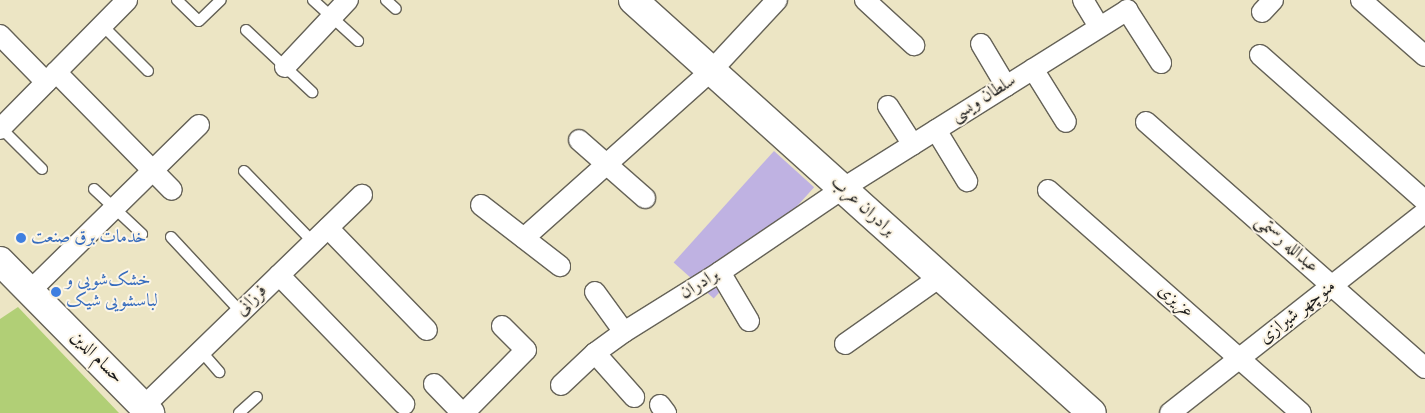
<!DOCTYPE html>
<html>
<head>
<meta charset="utf-8">
<style>
  body { margin:0 }
  #map { position:relative; width:1425px; height:413px; overflow:hidden; background:#ece5c4; font-family:"IM FELL English",Amiri,serif }
  div>[style] { position:absolute }
  .green>* { inset:0; background:#b1cf76 }
  .building>* { inset:0; background:#bfb2e2; transform-origin:0 0 }
  .roads { filter:drop-shadow(1px 0 #656257) drop-shadow(-1px 0 #656257) drop-shadow(0 1px #656257) drop-shadow(0 -1px #656257) }
  .lane>* { height:10px; margin:-5px; padding:0 5px; transform-origin:5px; border-radius:5px; background:#fff }
  .street>* { height:20px; margin:-10px; padding:0 10px; transform-origin:10px; border-radius:10px; background:#fff }
  .secondary>* { height:28px; margin:-14px; padding:0 14px; transform-origin:14px; border-radius:14px; background:#fff }
  .dots>* { width:14px; height:14px; translate:-50% -50%; box-sizing:border-box; border:2px solid #fcf5e5; border-radius:50% }
  span { translate:-50% -50%; white-space:nowrap; text-align:center; line-height:1.15; -webkit-text-stroke:4px #fcf5e5; paint-order:stroke }
  .street-label { font-size:18px; color:#1c1c1c }
  .shop-label { font-size:18px; color:#366cbe }
  .left { translate:0 -50%; text-align:left }
</style>
</head>
<body>
<div id="map">
  <div class="green">
    <i style="clip-path:polygon(18px 307px,119px 413px,0 413px,0 319px)"></i>
  </div>
  <div class="building">
    <i style="left:774px;top:151px;width:54px;height:150px;rotate:42deg"></i>
  </div>
  <div class="roads">
    <div class="lane">
      <i style="left:177px;top:0;width:30px;rotate:44deg"></i>
      <i style="left:199px;top:21px;width:30px;rotate:-44deg"></i>
      <i style="left:313px;top:0;width:61px;rotate:42.3deg"></i>
      <i style="left:386px;top:0;width:13px;rotate:42deg"></i>
      <i style="left:102px;top:25px;width:65px;rotate:45deg"></i>
      <i style="left:246px;top:30px;width:91px;rotate:43.2deg"></i>
      <i style="left:1px;top:128px;width:58px;rotate:45deg"></i>
      <i style="left:244px;top:171px;width:99px;rotate:45.8deg"></i>
      <i style="left:94px;top:189px;width:66px;rotate:43.2deg"></i>
      <i style="left:171px;top:237px;width:103px;rotate:47deg"></i>
      <i style="left:201px;top:351px;width:28px;rotate:49deg"></i>
      <i style="left:239px;top:413px;width:24px;rotate:-42deg"></i>
    </div>
    <div class="street">
      <i style="left:865px;top:0;width:67px;rotate:42.6deg"></i>
      <i style="left:1083px;top:0;width:31px;rotate:59deg"></i>
      <i style="left:1361px;top:0;width:85px;rotate:41.2deg"></i>
      <i style="left:1262px;top:12px;width:16px;rotate:-47deg"></i>
      <i style="left:0;top:35px;width:66px;rotate:45.6deg"></i>
      <i style="left:981px;top:44px;width:49px;rotate:59.2deg"></i>
      <i style="left:1260px;top:55px;width:220px;rotate:41.5deg"></i>
      <i style="left:285px;top:67px;width:92px;rotate:-46.8deg"></i>
      <i style="left:1033px;top:69px;width:62px;rotate:58.1deg"></i>
      <i style="left:56px;top:72px;width:165px;rotate:45.5deg"></i>
      <i style="left:888px;top:106px;width:46px;rotate:57.3deg"></i>
      <i style="left:1146px;top:122px;width:372px;rotate:41.4deg"></i>
      <i style="left:0;top:129px;width:181px;rotate:-45.4deg"></i>
      <i style="left:936px;top:130px;width:60px;rotate:58.7deg"></i>
      <i style="left:579px;top:140px;width:88px;rotate:41.3deg"></i>
      <i style="left:1048px;top:190px;width:337px;rotate:41.4deg"></i>
      <i style="left:481px;top:205px;width:100px;rotate:37.7deg"></i>
      <i style="left:328px;top:228px;width:142px;rotate:45.9deg"></i>
      <i style="left:524px;top:238px;width:251px;rotate:-41.8deg"></i>
      <i style="left:711px;top:71px;width:97px;rotate:-47.1deg"></i>
      <i style="left:720px;top:272px;width:57px;rotate:59.4deg"></i>
      <i style="left:279px;top:275px;width:180px;rotate:45.9deg"></i>
      <i style="left:30px;top:291px;width:237px;rotate:-44.5deg"></i>
      <i style="left:595px;top:292px;width:49px;rotate:54.1deg"></i>
      <i style="left:845px;top:344px;width:116px;rotate:-35.2deg"></i>
      <i style="left:595px;top:353px;width:59px;rotate:48.4deg"></i>
      <i style="left:434px;top:384px;width:40px;rotate:46deg"></i>
      <i style="left:561px;top:385px;width:47px;rotate:-43.3deg"></i>
      <i style="left:595px;top:353px;width:36px;rotate:-36deg"></i>
      <i style="left:624px;top:332px;width:113px;rotate:-32deg"></i>
      <i style="left:720px;top:272px;width:148px;rotate:-34.2deg"></i>
      <i style="left:842px;top:189px;width:337px;rotate:-32.1deg"></i>
      <i style="left:1127px;top:10px;width:63px;rotate:57.3deg"></i>
      <i style="left:660px;top:405px;width:10px;rotate:53deg"></i>
      <i style="left:143px;top:407px;width:305px;rotate:-44.1deg"></i>
      <i style="left:464px;top:413px;width:88px;rotate:-45.5deg"></i>
      <i style="left:526px;top:350px;width:34px;rotate:-135deg"></i>
      <i style="left:1170px;top:413px;width:325px;rotate:-38.2deg"></i>
    </div>
    <div class="secondary">
      <i style="left:633px;top:0;width:617px;rotate:41.98deg"></i>
      <i style="left:0;top:261px;width:214px;rotate:45.4deg"></i>
    </div>
  </div>
  <div class="dots">
    <i style="left:21px;top:238px;background:#3f7fe0"></i>
    <i style="left:56px;top:292px;background:#3f7fe0"></i>
  </div>
  <div class="street-label">
    <span style="left:984px;top:99px;rotate:-32deg">سلطان ویسی</span>
    <span style="left:862px;top:207px;rotate:42deg">برادران عرب</span>
    <span style="left:1286px;top:245px;rotate:41deg">عبدالله رستمی</span>
    <span style="left:700px;top:285px;rotate:-32deg">برادران</span>
    <span style="left:252px;top:301px;rotate:-44deg">فرزانی</span>
    <span style="left:1175px;top:302px;rotate:41deg">عزیزی</span>
    <span style="left:1298px;top:313px;rotate:-38deg">منوچهر شیرازی</span>
    <span style="left:96px;top:358px;rotate:45deg">حسام الدین</span>
  </div>
  <div class="shop-label">
    <span class="left" style="left:31px;top:238px">خدمات برق صنعت</span>
    <span class="left" style="left:66px;top:292px">خشک‌شویی و<br>لباسشویی شیک</span>
  </div>
</div>
</body>
</html>
